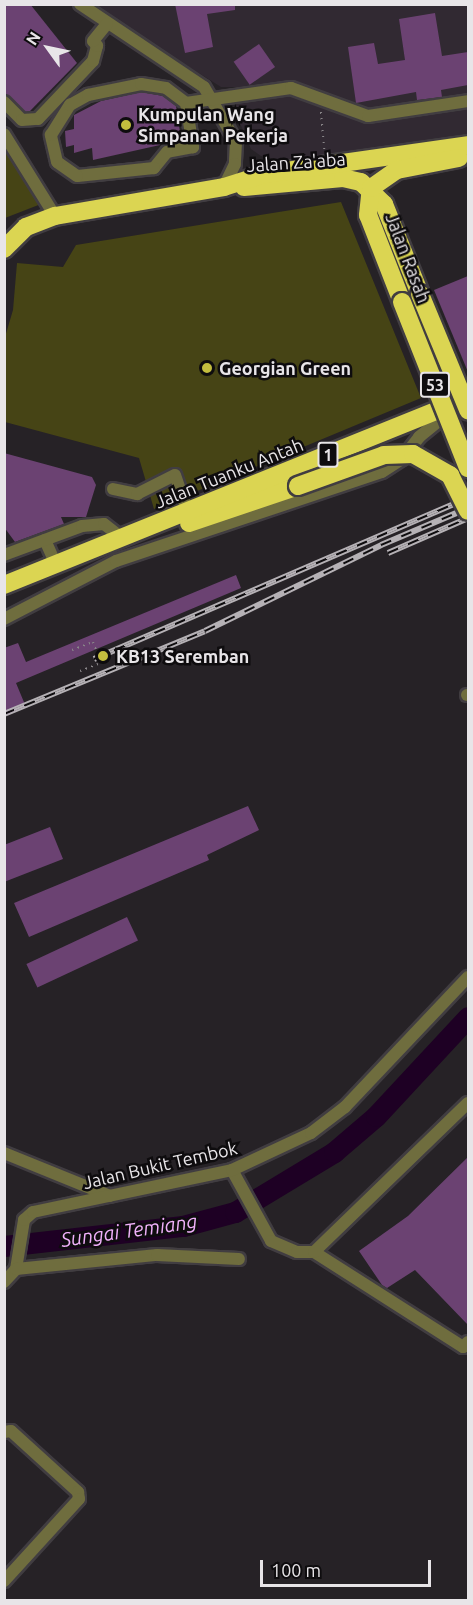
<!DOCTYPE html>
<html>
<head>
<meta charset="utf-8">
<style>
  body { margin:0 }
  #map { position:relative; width:473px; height:1605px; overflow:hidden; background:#262226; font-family:Ubuntu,sans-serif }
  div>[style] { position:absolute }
  .built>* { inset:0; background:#312932 }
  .green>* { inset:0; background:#464415 }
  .river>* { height:21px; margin:-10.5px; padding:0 10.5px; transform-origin:10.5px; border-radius:10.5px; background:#1e0024 }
  .building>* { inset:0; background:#6b4272; transform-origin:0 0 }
  .path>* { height:2px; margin-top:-1px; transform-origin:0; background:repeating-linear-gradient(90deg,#888588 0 1.5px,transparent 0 6px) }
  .roads { filter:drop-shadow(2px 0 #413d41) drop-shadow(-2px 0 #413d41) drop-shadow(0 2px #413d41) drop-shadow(0 -2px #413d41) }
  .minor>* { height:12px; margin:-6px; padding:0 6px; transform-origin:6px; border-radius:6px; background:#6f6d3e }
  .highway>* { height:18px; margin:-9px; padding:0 9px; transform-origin:9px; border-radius:9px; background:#dbd552 }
  .rail>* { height:6px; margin-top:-3px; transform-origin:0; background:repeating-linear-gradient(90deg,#0e0c0e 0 11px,#b5b1b5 0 22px); box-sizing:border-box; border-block:2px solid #b5b1b5 }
  .path-bridge>* { height:2px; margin-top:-1px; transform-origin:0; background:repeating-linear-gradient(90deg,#888588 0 1.5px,transparent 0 6px) }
  .bridges { filter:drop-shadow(2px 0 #413d41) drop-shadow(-2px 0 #413d41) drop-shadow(0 2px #413d41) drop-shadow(0 -2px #413d41) }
  .highway-bridge>* { height:18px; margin:-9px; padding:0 9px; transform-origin:9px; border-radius:9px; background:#dbd552 }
  .dots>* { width:16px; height:16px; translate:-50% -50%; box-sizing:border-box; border:3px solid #0e0c0e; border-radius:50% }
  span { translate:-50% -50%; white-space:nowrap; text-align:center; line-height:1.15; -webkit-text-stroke:5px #0e0c0e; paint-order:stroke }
  .shield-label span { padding:2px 4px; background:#0e0c0e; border:2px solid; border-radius:4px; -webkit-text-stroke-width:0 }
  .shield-label { font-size:16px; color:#e8e5e8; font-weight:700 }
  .poi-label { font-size:18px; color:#e8e5e8; font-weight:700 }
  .left { translate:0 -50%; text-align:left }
  .street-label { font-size:18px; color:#e8e5e8 }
  .water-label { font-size:20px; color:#efb0f9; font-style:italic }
  .frame { position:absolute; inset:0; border:6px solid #e8e5e8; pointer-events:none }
  .north { position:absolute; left:18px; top:18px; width:60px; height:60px; -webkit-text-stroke:4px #0e0c0e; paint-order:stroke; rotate:303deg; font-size:16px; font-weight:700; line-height:24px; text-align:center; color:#e8e5e8 }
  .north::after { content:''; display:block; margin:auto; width:21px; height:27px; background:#e8e5e8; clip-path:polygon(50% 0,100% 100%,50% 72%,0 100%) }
  .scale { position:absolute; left:260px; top:1560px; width:171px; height:27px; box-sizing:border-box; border:3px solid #e8e5e8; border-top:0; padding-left:8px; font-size:18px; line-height:21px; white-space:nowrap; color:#e8e5e8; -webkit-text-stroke:4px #0e0c0e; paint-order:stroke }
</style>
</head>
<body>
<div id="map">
  <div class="built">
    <i style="clip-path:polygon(91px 5px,468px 5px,468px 139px,285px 161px,261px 156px,251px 149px,236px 114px,237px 87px,221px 87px)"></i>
  </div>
  <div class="green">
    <i style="clip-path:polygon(4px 148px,41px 204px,5px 218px,4px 218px)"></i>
    <i style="clip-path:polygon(341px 202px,421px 398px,154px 509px,139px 458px,5px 422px,5px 337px,13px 310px,17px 263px,63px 267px,76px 245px)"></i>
  </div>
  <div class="river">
    <i style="left:4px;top:1246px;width:180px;rotate:-6.4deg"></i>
    <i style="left:183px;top:1226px;width:54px;rotate:-15.1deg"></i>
    <i style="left:235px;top:1212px;width:116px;rotate:-31.2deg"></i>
    <i style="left:334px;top:1152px;width:55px;rotate:-40.6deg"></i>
    <i style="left:376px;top:1116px;width:135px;rotate:-47.1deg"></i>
  </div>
  <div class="building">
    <i style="clip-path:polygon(4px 4px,30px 4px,77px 63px,30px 111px,25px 112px,4px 92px)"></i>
    <i style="clip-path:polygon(175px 4px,235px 4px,235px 10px,207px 14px,213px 47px,185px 53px)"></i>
    <i style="clip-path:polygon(435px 13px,442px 56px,468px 52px,468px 85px,441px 90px,442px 97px,417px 100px,416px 92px,356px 103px,348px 47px,374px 43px,378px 64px,405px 60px,399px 19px)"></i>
    <i style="left:259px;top:44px;width:28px;height:31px;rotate:55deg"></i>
    <i style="clip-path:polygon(141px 92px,163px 96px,176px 106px,180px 132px,159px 137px,160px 145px,93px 160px,92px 148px,74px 153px,74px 145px,66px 147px,65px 131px,74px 129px,74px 115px,101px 101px)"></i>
    <i style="clip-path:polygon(468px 276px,468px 372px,434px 290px)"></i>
    <i style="clip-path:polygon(4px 453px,92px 477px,96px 485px,86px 517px,61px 517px,64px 524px,15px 542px,4px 527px)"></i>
    <i style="clip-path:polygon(236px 575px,241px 588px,16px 683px,26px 707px,4px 716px,4px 648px,18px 643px,26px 662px)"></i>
    <i style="clip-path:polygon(248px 806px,259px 830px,207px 855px,209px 860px,29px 937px,14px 903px)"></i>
    <i style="clip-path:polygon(50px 827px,63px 859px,4px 882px,4px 845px)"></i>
    <i style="left:127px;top:917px;width:26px;height:111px;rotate:65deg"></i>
    <i style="clip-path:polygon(468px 1157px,468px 1325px,415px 1270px,387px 1288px,382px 1285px,359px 1251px,408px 1216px)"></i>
  </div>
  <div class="path">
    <i style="left:321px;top:112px;width:38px;rotate:85deg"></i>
    <i style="left:4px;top:171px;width:17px;rotate:90deg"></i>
    <i style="left:72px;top:650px;width:22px;rotate:-21deg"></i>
    <i style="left:80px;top:671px;width:22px;rotate:-21deg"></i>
  </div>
  <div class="roads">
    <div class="minor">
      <i style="left:80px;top:4px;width:149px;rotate:33.8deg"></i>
      <i style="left:204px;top:87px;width:64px;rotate:59.8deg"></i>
      <i style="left:236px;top:142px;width:22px;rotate:93deg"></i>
      <i style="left:235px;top:164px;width:25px;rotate:116deg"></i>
      <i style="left:4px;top:102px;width:25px;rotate:45deg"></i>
      <i style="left:22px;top:120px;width:16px;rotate:-4deg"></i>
      <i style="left:38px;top:119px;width:80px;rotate:-46.5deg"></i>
      <i style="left:93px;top:61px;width:16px;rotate:-75deg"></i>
      <i style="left:97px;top:46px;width:6px;rotate:-129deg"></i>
      <i style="left:93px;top:41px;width:22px;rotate:-51deg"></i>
      <i style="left:186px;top:103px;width:45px;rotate:81deg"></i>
      <i style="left:193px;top:147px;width:26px;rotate:169deg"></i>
      <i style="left:167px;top:152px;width:21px;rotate:129deg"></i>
      <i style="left:154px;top:168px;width:77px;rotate:174.1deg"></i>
      <i style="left:77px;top:176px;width:24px;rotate:-145deg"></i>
      <i style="left:57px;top:162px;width:28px;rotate:-103deg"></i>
      <i style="left:51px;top:135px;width:36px;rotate:-58deg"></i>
      <i style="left:70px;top:105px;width:21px;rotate:-29deg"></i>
      <i style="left:88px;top:95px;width:54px;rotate:-11.7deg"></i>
      <i style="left:141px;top:84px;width:25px;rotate:9deg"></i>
      <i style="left:166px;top:88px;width:25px;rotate:37deg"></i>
      <i style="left:186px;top:103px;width:106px;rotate:-8.1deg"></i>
      <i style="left:291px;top:88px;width:82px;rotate:20deg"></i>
      <i style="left:368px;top:116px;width:101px;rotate:-8.5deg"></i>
      <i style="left:4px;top:134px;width:97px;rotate:58.1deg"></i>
      <i style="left:113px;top:489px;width:25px;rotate:12deg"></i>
      <i style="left:137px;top:494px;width:42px;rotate:-26.6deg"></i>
      <i style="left:175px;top:475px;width:40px;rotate:71.1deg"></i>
      <i style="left:45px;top:540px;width:27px;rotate:66deg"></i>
      <i style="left:4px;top:555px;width:83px;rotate:-20.4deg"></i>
      <i style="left:82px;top:526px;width:22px;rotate:-5deg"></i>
      <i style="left:104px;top:524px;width:24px;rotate:38deg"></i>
      <i style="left:4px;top:619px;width:126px;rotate:-27.4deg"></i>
      <i style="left:116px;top:561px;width:280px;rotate:-18.5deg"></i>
      <i style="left:382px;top:472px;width:24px;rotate:-33deg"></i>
      <i style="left:402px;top:459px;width:28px;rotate:-52deg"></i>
      <i style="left:419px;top:437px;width:41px;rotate:-39.1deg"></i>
      <i style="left:467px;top:695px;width:1px"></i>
      <i style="left:4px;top:1153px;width:114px;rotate:22.1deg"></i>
      <i style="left:232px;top:1170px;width:81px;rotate:61.2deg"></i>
      <i style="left:271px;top:1241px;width:28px;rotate:23deg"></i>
      <i style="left:297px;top:1252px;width:17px"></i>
      <i style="left:314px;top:1252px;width:177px;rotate:32.5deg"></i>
      <i style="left:463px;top:1347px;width:7px;rotate:-45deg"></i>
      <i style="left:314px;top:1252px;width:214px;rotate:-44.1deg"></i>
      <i style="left:16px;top:1269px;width:50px;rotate:-80.7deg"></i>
      <i style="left:24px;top:1220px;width:12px;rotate:-42deg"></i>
      <i style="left:33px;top:1212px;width:203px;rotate:-11.9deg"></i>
      <i style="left:232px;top:1170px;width:87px;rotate:-25.1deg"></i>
      <i style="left:311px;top:1133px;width:43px;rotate:-37.4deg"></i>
      <i style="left:345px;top:1107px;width:179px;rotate:-46.6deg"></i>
      <i style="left:4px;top:1282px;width:18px;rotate:-47deg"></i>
      <i style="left:16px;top:1269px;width:142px;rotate:-5.7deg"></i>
      <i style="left:157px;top:1255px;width:82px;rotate:2.8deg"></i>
      <i style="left:4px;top:1432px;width:7px;rotate:-8deg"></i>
      <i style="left:11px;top:1431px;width:91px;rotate:42.3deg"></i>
      <i style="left:78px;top:1492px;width:7px;rotate:82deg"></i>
      <i style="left:79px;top:1499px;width:111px;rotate:132.4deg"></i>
    </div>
    <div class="highway">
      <i style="left:244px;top:187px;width:99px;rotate:-5.2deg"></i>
      <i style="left:343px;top:178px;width:18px;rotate:13deg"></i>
      <i style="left:361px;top:182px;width:32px;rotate:44deg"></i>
      <i style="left:384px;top:204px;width:97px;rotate:68.2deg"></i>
      <i style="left:4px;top:249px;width:31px;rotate:-45deg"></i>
      <i style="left:26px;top:227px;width:31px;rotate:-21deg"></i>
      <i style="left:55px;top:216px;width:171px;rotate:-9.7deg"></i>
      <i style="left:224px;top:187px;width:43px;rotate:-17.6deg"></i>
      <i style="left:265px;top:174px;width:205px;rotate:-8.1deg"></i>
      <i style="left:402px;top:302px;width:93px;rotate:-111.3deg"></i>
      <i style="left:368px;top:215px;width:27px;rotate:-84deg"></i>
      <i style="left:371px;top:188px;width:32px;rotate:-35deg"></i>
      <i style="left:397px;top:170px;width:63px;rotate:-11deg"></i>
      <i style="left:189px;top:523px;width:115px;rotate:-18.7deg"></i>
      <i style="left:4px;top:585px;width:500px;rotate:-21.95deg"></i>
    </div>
  </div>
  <div class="rail">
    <i style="left:388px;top:553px;width:87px;rotate:-23.6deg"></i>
    <i style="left:94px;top:659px;width:407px;rotate:-23.3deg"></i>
    <i style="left:4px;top:714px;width:217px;rotate:-22.4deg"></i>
    <i style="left:205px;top:631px;width:196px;rotate:-26deg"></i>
    <i style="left:381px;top:545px;width:95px;rotate:-23deg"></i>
  </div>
  <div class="path-bridge">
    <i style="left:93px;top:642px;width:22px;rotate:69deg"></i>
  </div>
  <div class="bridges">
    <div class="highway-bridge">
      <i style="left:420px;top:294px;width:126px;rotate:67.5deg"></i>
      <i style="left:402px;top:302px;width:179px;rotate:68.3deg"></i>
      <i style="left:298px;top:486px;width:91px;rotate:-19.8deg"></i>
      <i style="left:384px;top:455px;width:29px;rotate:-2deg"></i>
      <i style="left:413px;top:454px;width:43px;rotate:29.6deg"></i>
      <i style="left:450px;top:475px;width:40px;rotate:63.4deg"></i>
    </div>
  </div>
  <div class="dots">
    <i style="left:126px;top:125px;background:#c3bd3e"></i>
    <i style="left:207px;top:368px;background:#c3bd3e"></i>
    <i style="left:103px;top:656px;background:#c3bd3e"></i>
  </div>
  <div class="shield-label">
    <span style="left:435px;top:385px">53</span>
    <span style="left:328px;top:455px">1</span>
  </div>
  <div class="poi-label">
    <span class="left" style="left:138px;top:125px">Kumpulan Wang<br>Simpanan Pekerja</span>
    <span class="left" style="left:219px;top:368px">Georgian Green</span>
    <span class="left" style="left:116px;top:656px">KB13 Seremban</span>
  </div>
  <div class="street-label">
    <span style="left:296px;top:162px;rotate:-4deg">Jalan Za'aba</span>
    <span style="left:408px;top:258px;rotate:69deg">Jalan Rasah</span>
    <span style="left:229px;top:473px;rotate:-22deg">Jalan Tuanku Antah</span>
    <span style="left:160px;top:1165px;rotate:-13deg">Jalan Bukit Tembok</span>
  </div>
  <div class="water-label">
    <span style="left:129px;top:1230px;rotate:-8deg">Sungai Temiang</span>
  </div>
  <div class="frame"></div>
  <div class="north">N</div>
  <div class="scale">100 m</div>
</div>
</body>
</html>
